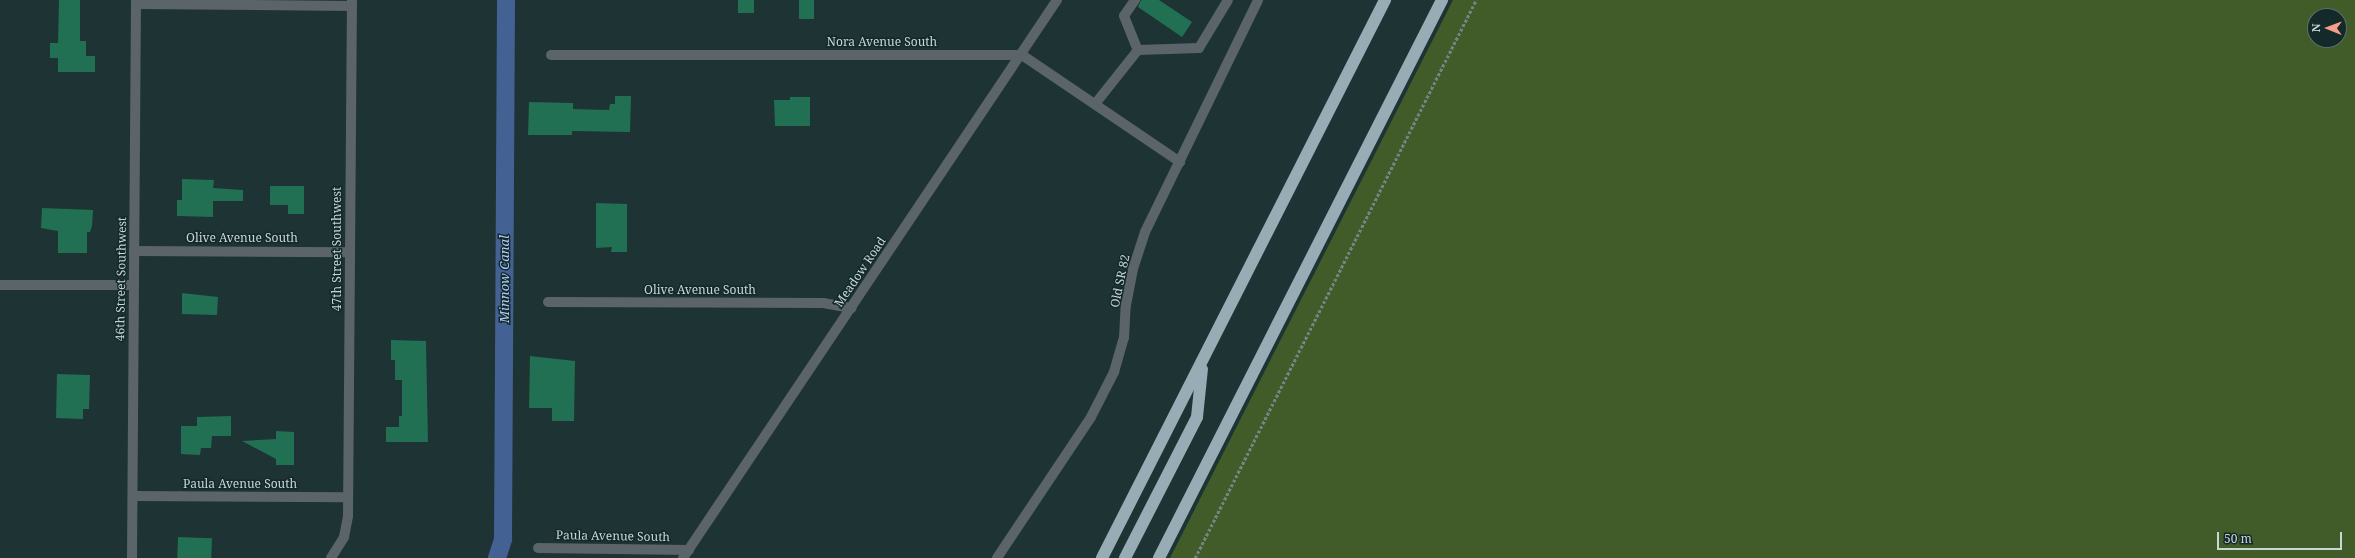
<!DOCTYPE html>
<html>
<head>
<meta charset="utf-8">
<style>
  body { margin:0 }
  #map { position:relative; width:2355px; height:558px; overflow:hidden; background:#1e3333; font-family:"Noto Serif",serif }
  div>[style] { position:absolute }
  .green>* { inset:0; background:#415c29 }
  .canal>* { height:18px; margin:-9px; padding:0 9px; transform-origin:9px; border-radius:9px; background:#446193 }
  .building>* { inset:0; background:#217053; transform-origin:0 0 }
  .path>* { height:2.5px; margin-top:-1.25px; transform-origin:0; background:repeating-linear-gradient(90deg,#758585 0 3px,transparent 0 5px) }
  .minor>* { height:10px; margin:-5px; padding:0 5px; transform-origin:5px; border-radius:5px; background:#5b6468 }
  .highway>* { height:12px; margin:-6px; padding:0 6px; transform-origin:6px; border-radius:6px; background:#98acb6 }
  span { translate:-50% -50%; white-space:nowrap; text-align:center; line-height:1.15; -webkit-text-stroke:3px #142929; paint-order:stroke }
  .street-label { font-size:12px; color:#c9d6d6 }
  .water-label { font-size:13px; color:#b2cdfb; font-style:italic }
  .north { position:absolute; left:2307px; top:8px; width:40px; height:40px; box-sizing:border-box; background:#142929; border:1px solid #5c6e6e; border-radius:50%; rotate:271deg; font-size:11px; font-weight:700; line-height:16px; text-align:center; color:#c9d6d6 }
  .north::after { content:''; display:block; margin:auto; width:14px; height:18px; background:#f49e88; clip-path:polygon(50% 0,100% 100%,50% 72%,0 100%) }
  .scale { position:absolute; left:2217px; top:532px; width:125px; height:18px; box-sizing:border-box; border:2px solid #c9d6d6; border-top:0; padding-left:5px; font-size:12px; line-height:14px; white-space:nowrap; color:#c9d6d6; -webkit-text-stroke:3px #142929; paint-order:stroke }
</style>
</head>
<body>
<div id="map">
  <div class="green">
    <i style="clip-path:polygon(evenodd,1453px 0,2355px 0,2355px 558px,1170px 558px,1453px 0,2315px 16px,2339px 16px,2339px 40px,2315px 40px,2315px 16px)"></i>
  </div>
  <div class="canal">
    <i style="left:497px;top:558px;width:20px;rotate:-72deg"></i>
    <i style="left:503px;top:539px;width:539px;rotate:-89.68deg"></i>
  </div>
  <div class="building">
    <i style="clip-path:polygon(59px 0,80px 0,80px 41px,86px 41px,86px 56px,95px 56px,95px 72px,58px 72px,58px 58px,50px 58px,50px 43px,58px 43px)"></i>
    <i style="left:738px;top:0;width:16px;height:13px"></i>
    <i style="left:799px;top:0;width:15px;height:19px"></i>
    <i style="clip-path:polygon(1141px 0,1159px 0,1192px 22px,1182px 37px,1138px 7px)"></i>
    <i style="clip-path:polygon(615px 96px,631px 96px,630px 132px,572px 131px,572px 135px,528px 135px,529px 102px,573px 103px,573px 109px,609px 110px,610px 104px,615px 104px)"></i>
    <i style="clip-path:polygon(790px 97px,810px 97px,810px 126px,775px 126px,774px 100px,790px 100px)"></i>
    <i style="clip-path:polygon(182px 179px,214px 180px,213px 188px,243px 190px,243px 201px,213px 201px,213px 217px,177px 216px,177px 200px,182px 200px)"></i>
    <i style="clip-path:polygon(270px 186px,304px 186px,304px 214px,288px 214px,288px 205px,270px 205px)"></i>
    <i style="clip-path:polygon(596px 203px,627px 204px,627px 252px,611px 252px,612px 247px,596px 248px)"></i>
    <i style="clip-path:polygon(42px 208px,93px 210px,92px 226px,90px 232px,87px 232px,87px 253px,58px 253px,58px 231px,41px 228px)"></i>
    <i style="clip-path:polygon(182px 293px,218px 297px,217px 315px,182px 314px)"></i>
    <i style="clip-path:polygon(391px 340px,426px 341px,428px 442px,386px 442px,386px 427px,399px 427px,399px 416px,402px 416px,402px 380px,395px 380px,395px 360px,391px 360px)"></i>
    <i style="clip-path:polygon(530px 356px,575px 361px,574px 421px,552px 421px,552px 408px,529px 408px)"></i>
    <i style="clip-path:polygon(57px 374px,90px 375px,89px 409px,83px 409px,83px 419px,56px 418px)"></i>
    <i style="clip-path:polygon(231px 416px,231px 436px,212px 436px,211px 448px,201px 448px,200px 455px,181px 454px,181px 426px,197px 426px,197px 417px)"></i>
    <i style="clip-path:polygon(276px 431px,294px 432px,294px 465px,276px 465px,276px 459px,242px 441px,276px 439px)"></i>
    <i style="left:178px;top:537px;width:34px;height:21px;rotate:2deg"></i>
  </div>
  <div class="path">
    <i style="left:1195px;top:558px;width:625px;rotate:-63.27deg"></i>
  </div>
  <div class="minor">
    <i style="left:1135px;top:0;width:19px;rotate:125deg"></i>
    <i style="left:1124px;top:16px;width:37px;rotate:68deg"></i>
    <i style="left:136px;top:4px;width:216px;rotate:0.5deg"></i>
    <i style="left:551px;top:55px;width:471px"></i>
    <i style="left:1022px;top:55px;width:191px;rotate:34.1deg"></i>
    <i style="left:1095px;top:104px;width:69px;rotate:-51.5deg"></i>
    <i style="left:1138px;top:50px;width:61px;rotate:-1.9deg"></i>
    <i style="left:1199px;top:48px;width:56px;rotate:-58.9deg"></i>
    <i style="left:134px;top:251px;width:216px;rotate:0.3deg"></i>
    <i style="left:0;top:285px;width:134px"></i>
    <i style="left:548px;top:302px;width:275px;rotate:0.2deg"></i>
    <i style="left:823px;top:303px;width:29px;rotate:10deg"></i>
    <i style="left:133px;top:496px;width:215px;rotate:0.3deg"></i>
    <i style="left:538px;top:548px;width:151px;rotate:0.8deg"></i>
    <i style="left:132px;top:558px;width:558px;rotate:-89.59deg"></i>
    <i style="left:331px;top:558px;width:25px;rotate:-58deg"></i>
    <i style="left:344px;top:537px;width:21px;rotate:-79deg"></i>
    <i style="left:348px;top:516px;width:516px;rotate:-89.56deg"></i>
    <i style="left:683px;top:558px;width:672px;rotate:-56.17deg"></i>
    <i style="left:997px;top:558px;width:169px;rotate:-56.3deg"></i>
    <i style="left:1091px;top:417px;width:51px;rotate:-62.9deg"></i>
    <i style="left:1114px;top:372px;width:35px;rotate:-74deg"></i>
    <i style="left:1124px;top:338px;width:33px;rotate:-87deg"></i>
    <i style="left:1126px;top:305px;width:37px;rotate:-79deg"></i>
    <i style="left:1133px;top:269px;width:39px;rotate:-72deg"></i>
    <i style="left:1145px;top:232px;width:258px;rotate:-64deg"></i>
  </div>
  <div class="highway">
    <i style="left:1102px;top:558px;width:626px;rotate:-63.11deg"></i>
    <i style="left:1125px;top:558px;width:158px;rotate:-62.9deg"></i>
    <i style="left:1197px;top:417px;width:48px;rotate:-84.1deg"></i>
    <i style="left:1159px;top:558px;width:626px;rotate:-63.11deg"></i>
  </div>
  <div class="street-label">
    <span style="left:882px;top:42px">Nora Avenue South</span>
    <span style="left:242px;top:238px">Olive Avenue South</span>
    <span style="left:337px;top:249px;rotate:-90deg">47th Street Southwest</span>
    <span style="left:860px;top:272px;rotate:-56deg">Meadow Road</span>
    <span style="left:121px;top:279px;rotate:-89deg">46th Street Southwest</span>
    <span style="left:1120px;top:281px;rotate:-78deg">Old SR 82</span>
    <span style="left:700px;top:290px">Olive Avenue South</span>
    <span style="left:240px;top:484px">Paula Avenue South</span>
    <span style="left:613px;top:536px;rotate:1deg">Paula Avenue South</span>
  </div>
  <div class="water-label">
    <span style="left:504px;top:279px;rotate:-90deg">Minnow Canal</span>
  </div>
  <div class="north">N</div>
  <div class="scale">50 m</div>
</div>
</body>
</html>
